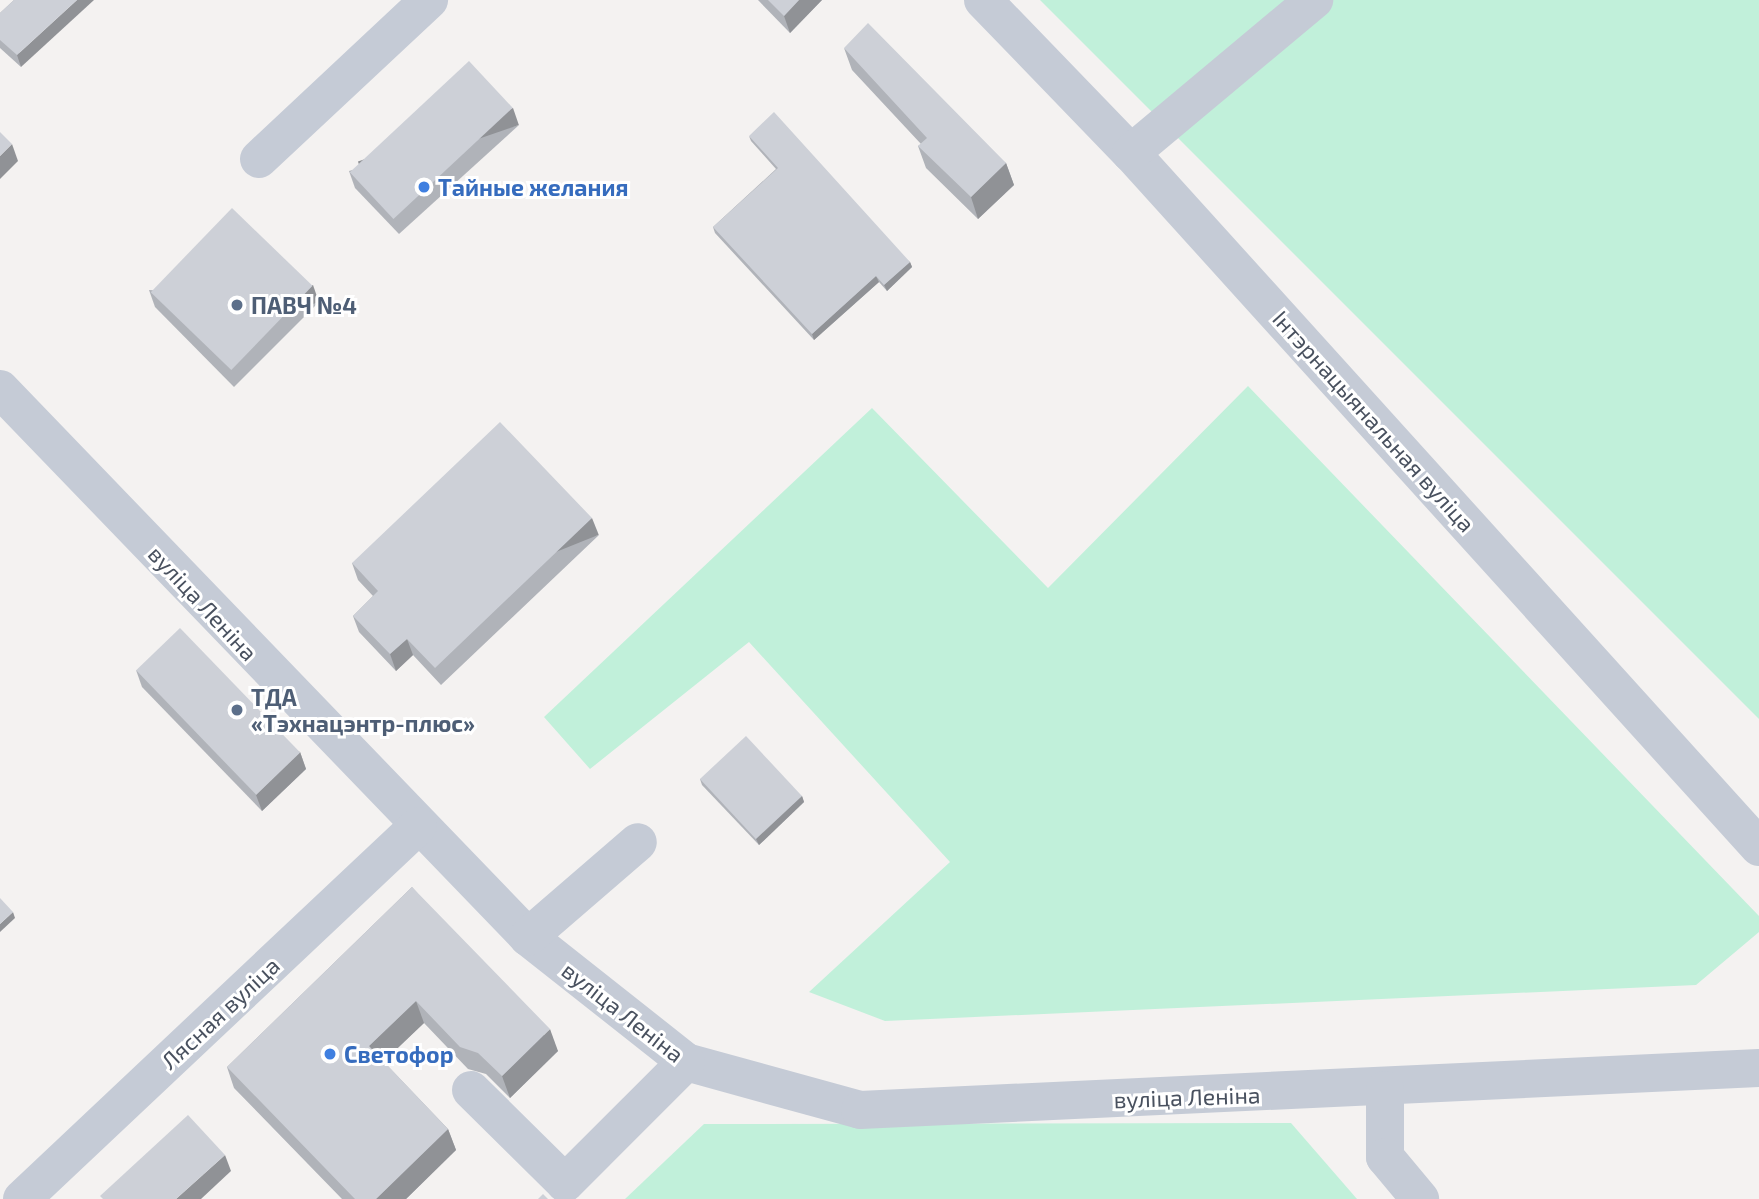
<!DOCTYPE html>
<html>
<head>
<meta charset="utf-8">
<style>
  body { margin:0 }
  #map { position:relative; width:1759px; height:1199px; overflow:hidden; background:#f4f2f1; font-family:"Exo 2",sans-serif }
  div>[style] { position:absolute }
  .green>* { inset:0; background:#c1f0da }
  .minor>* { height:38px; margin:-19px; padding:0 19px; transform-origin:19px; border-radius:19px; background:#c5cbd6 }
  .wall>* { inset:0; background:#b0b3b9 }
  .shaded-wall>* { inset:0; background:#909296; transform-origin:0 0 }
  .building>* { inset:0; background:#cdd0d7; transform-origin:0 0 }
  .dots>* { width:19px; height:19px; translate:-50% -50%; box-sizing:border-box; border:4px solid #fff; border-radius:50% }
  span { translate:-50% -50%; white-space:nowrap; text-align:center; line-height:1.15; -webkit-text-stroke:6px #fff; paint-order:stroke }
  .shop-label { font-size:23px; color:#366cbe; font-weight:700 }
  .left { translate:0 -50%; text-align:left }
  .service-label { font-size:23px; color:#4e5e75; font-weight:700 }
  .street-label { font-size:23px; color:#49515f }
</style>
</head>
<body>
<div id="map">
  <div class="green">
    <i style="clip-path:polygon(1040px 0,1759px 0,1759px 719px)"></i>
    <i style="clip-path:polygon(1248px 386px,1759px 916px,1759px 932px,1696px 985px,885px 1021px,809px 992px,950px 862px,749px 642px,590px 769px,544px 717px,872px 408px,1048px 588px)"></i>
    <i style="clip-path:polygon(1291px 1123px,1357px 1199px,625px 1199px,704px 1124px)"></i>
  </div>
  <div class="minor">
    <i style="left:983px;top:0;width:213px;rotate:46deg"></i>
    <i style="left:1131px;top:153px;width:936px;rotate:47.86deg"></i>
    <i style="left:1131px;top:153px;width:239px;rotate:-39.9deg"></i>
    <i style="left:259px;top:159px;width:233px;rotate:-43.1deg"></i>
    <i style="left:0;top:389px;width:761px;rotate:46.06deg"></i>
    <i style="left:528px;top:937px;width:201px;rotate:38.3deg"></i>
    <i style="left:686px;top:1062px;width:180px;rotate:15.4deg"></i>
    <i style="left:860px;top:1110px;width:900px;rotate:-2.67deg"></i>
    <i style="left:528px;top:937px;width:145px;rotate:-40.8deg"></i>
    <i style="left:471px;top:1090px;width:132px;rotate:44.7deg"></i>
    <i style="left:565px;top:1183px;width:171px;rotate:-45deg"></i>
    <i style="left:1385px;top:1090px;width:67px;rotate:90deg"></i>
    <i style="left:1385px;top:1157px;width:55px;rotate:50.2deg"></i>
    <i style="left:22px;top:1199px;width:544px;rotate:-43.29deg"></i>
  </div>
  <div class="wall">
    <i style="clip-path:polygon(14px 0,21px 67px,0 48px,0 13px)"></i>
    <i style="clip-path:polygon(758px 0,822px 0,790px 33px)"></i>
    <i style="clip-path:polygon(844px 48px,1006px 163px,1014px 185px,978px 219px,926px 168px,918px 146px,921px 144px,852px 70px)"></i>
    <i style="clip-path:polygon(519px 125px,399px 234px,355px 188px,349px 171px)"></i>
    <i style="clip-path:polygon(749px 136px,910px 262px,912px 267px,887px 291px,879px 282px,814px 340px,715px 233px,713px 227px,776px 169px,751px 141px)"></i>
    <i style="clip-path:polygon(149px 290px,319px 302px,234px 387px,155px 307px)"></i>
    <i style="clip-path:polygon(599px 535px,441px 685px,413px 655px,396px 671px,359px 632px,353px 616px,373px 596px,358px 580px,352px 563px)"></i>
    <i style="clip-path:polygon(136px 670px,300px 752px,306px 769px,262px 811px,142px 687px)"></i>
    <i style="clip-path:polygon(700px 779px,802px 796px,804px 802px,759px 845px,702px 785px)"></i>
    <i style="clip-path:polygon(412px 887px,558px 1051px,510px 1098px,486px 1074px,468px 1069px,424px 1023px,383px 1061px,448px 1129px,456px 1150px,406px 1199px,342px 1199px,234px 1088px,227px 1067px)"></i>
  </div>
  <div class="shaded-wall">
    <i style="clip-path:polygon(77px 0,94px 0,21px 67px,17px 55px)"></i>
    <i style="clip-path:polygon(799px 0,822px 0,790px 33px,784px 16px)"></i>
    <i style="left:513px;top:108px;width:18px;height:164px;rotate:71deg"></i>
    <i style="clip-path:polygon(12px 144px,18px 161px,0 179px,0 156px)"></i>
    <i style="clip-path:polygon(1006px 163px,1014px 185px,978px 219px,971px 197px)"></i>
    <i style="clip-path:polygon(910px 262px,912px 267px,887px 291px,884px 285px)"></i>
    <i style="clip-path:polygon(876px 276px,879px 282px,814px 340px,812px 334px)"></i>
    <i style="left:313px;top:285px;width:18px;height:120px;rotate:71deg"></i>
    <i style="left:592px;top:518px;width:18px;height:217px;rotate:68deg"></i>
    <i style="clip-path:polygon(407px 639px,413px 655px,396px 671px,390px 654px)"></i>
    <i style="clip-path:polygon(300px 752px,306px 769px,262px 811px,256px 795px)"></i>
    <i style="clip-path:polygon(802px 796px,804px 802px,759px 845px,756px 839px)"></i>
    <i style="clip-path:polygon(13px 912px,15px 918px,0 932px,0 924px)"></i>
    <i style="clip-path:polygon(416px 1001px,424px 1023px,377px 1068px,369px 1046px)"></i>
    <i style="clip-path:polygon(550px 1029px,558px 1051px,510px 1098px,502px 1076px)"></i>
    <i style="clip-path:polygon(448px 1129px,456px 1150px,406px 1199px,376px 1199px)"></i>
    <i style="clip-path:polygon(225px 1155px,231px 1171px,201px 1199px,176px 1199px)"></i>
  </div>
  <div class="building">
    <i style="clip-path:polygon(14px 0,77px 0,17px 55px,0 40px,0 13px)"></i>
    <i style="clip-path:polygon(768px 0,799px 0,784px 16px)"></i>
    <i style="clip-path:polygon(868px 23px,1006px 163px,971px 197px,918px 146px,927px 138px,844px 48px)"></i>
    <i style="left:469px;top:61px;width:64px;height:163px;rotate:47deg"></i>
    <i style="clip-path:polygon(774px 112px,910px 262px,884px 285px,876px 276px,812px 334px,713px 227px,778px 168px,749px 136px)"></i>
    <i style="clip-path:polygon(0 132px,12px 144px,0 156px)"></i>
    <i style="left:232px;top:208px;width:112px;height:117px;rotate:44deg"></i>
    <i style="clip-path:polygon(500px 422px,592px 518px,435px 668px,407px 639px,390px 654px,353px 616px,378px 591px,352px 563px)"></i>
    <i style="left:180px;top:628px;width:173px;height:61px;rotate:46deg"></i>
    <i style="left:746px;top:736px;width:82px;height:63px;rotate:47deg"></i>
    <i style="clip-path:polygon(412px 887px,550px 1029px,502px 1076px,478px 1053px,460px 1047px,416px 1001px,369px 1046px,448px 1129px,376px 1199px,355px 1199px,227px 1067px)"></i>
    <i style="clip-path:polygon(0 898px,13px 912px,0 924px)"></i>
    <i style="clip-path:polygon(188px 1115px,225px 1155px,176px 1199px,103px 1199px,100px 1196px)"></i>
    <i style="clip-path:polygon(543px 1194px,548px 1199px,538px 1199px)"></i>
  </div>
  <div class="dots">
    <i style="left:424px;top:187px;background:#3f7fe0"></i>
    <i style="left:237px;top:305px;background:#5c6f8a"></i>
    <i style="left:237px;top:710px;background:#5c6f8a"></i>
    <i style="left:330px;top:1054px;background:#3f7fe0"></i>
  </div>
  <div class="shop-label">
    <span class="left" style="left:438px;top:187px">Тайные желания</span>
    <span class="left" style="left:344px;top:1054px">Светофор</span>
  </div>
  <div class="service-label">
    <span class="left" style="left:251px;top:305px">ПАВЧ №4</span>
    <span class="left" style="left:251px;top:710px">ТДА<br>«Тэхнацэнтр-плюс»</span>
  </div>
  <div class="street-label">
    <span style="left:1374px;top:421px;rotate:48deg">Інтэрнацыянальная вуліца</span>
    <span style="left:203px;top:603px;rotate:47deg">вуліца Леніна</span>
    <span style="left:623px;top:1012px;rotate:38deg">вуліца Леніна</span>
    <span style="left:220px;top:1013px;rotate:-43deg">Лясная вуліца</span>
    <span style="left:1187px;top:1097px;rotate:-2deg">вуліца Леніна</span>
  </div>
</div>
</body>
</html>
